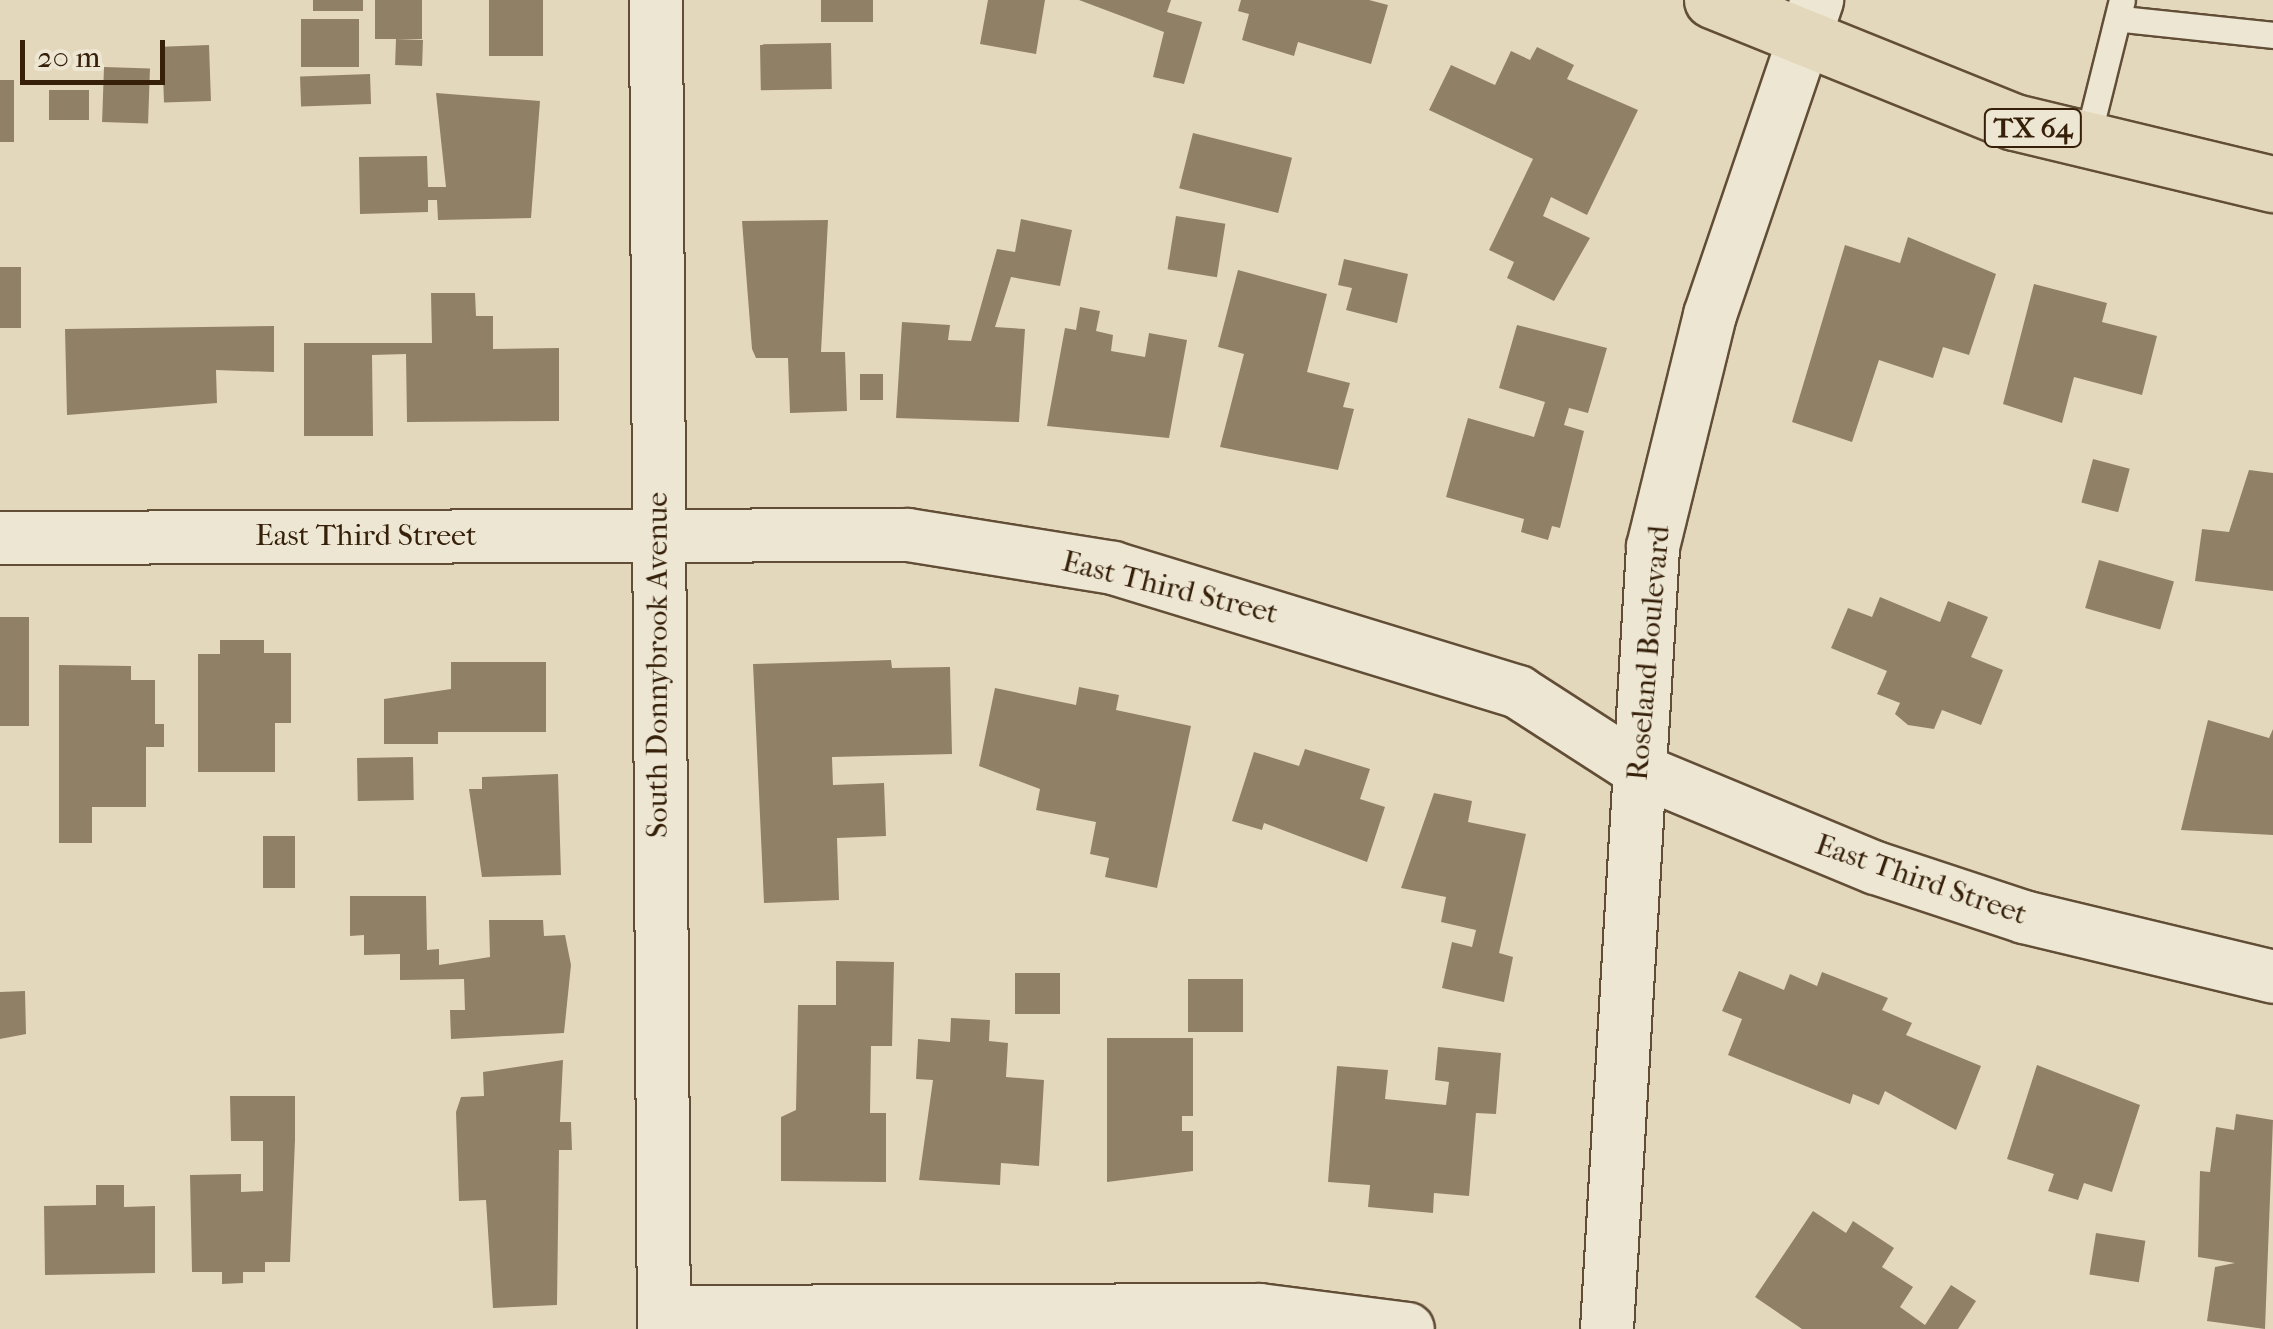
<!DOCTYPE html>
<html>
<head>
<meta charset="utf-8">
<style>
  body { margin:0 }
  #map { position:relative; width:2273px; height:1329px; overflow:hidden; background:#e4d8bc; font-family:"IM FELL French Canon",serif }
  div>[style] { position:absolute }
  .building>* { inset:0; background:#908066; transform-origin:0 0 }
  .roads { filter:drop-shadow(2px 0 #624e36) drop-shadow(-2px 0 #624e36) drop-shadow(0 2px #624e36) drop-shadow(0 -2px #624e36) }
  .service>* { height:25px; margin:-12.5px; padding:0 12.5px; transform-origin:12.5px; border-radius:12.5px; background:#ede6d3 }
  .minor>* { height:52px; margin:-26px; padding:0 26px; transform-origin:26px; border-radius:26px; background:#ede6d3 }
  .primary>* { height:55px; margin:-27.5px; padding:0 27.5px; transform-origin:27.5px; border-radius:27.5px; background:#e4d8bc }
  span { translate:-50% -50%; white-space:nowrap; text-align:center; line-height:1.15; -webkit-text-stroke:8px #ede6d3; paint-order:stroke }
  .shield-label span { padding:2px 8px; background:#ede6d3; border:2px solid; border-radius:8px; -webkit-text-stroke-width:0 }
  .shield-label { font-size:28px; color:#362009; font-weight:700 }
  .street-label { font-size:30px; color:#362009 }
  .scale { position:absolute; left:20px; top:40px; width:145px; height:45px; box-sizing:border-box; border:5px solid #362009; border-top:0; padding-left:12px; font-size:30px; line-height:35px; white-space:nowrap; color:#362009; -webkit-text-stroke:8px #ede6d3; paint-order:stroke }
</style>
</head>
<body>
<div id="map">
  <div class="building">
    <i style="left:313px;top:0;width:50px;height:11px"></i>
    <i style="left:375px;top:0;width:47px;height:39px"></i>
    <i style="left:489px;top:0;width:54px;height:56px"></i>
    <i style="left:821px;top:0;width:52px;height:22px"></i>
    <i style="clip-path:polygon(988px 0,1045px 0,1036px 54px,980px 44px)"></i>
    <i style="clip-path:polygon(1079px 0,1171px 0,1167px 12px,1202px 22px,1184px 84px,1153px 77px,1164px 32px)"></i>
    <i style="clip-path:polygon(1241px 0,1369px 0,1388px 5px,1371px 64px,1298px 42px,1294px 56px,1242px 40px,1249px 14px,1238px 11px)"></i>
    <i style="left:359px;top:19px;width:48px;height:58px;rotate:90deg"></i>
    <i style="left:396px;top:39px;width:27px;height:26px;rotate:2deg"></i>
    <i style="left:831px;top:43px;width:46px;height:71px;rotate:89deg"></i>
    <i style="left:209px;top:45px;width:56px;height:47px;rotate:88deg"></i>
    <i style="clip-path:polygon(1537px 47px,1574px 65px,1567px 79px,1638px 110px,1587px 215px,1551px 197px,1543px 216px,1590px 238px,1554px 301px,1507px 278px,1514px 262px,1489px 250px,1533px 159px,1429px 110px,1451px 65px,1495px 85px,1511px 51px,1530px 60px)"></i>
    <i style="left:104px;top:67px;width:46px;height:55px;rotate:2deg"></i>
    <i style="left:370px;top:74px;width:30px;height:70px;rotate:88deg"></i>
    <i style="left:0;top:80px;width:14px;height:62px"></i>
    <i style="left:49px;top:90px;width:40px;height:30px"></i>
    <i style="clip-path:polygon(436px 93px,540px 101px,531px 218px,438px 220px,437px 200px,428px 200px,428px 212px,360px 214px,359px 157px,427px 156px,428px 187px,446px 187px)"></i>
    <i style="left:1193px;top:133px;width:102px;height:57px;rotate:14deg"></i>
    <i style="left:1176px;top:216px;width:50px;height:54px;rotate:9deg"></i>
    <i style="clip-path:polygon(1021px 219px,1072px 230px,1060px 286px,1011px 277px,995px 327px,1025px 329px,1019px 422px,896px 418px,902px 322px,950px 325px,948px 340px,971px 341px,997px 249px,1015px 252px)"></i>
    <i style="clip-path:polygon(828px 220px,821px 352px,845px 352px,847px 411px,790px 413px,788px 358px,756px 358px,752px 349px,742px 221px)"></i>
    <i style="clip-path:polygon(1908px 237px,1996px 274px,1969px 355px,1943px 347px,1933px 378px,1879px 360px,1852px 442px,1792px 422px,1845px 245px,1900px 263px)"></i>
    <i style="clip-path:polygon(1344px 259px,1408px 274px,1397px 323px,1346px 310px,1352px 288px,1338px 285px)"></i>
    <i style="left:0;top:267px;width:21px;height:61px"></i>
    <i style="clip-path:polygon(1238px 270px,1327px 294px,1307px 372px,1350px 383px,1343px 407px,1354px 409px,1338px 470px,1220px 447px,1244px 354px,1218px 347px)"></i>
    <i style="clip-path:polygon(2034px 284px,2107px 303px,2102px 322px,2157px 336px,2142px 395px,2074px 377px,2062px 423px,2003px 404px)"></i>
    <i style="clip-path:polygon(431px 293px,475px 293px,476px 316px,493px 316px,493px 349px,559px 348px,559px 421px,407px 422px,406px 354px,372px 355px,373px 436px,304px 436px,304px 343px,432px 343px)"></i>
    <i style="clip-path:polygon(1080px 307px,1100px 311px,1096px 331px,1113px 335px,1111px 351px,1145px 357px,1149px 333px,1187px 340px,1169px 438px,1047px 426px,1065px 328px,1076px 330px)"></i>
    <i style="clip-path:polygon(1517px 325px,1607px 348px,1588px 413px,1569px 408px,1564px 425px,1584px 431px,1560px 528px,1552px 526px,1548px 540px,1521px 532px,1524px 519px,1446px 497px,1468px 418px,1534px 437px,1545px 402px,1499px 388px)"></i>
    <i style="clip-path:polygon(274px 326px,274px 372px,216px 370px,217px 403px,67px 415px,65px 329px)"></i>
    <i style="left:860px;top:374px;width:23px;height:26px"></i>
    <i style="left:2093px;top:459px;width:38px;height:45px;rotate:15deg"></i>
    <i style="clip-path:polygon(2249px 470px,2273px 473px,2273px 591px,2195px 581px,2202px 529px,2229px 532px)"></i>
    <i style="left:2099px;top:560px;width:78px;height:50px;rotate:16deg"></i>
    <i style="clip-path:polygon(1880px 597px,1940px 622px,1948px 601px,1988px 617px,1971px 657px,2003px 670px,1981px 725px,1942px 710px,1934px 729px,1908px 725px,1895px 714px,1900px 703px,1877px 694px,1887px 671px,1831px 648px,1848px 608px,1872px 617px)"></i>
    <i style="left:0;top:617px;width:29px;height:109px"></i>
    <i style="clip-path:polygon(220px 640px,264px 640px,264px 653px,291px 653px,291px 723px,275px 723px,275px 772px,198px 772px,198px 654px,220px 654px)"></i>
    <i style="clip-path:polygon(891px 660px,892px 668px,950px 667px,952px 754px,832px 757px,833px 785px,884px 783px,886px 836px,837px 838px,839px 900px,764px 903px,753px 664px)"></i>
    <i style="clip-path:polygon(451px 662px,546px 662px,546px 732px,438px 732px,438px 744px,384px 744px,384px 699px,451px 689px)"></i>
    <i style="clip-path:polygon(59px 665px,131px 666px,131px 680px,155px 680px,155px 724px,164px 724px,164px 747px,146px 747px,146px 807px,92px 807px,92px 843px,59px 843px)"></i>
    <i style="clip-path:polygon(1079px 687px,1119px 695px,1116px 710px,1191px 726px,1157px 888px,1105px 877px,1109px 858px,1090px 854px,1096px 822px,1036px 810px,1040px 789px,979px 766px,995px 688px,1076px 705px)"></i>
    <i style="clip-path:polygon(2208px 720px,2269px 738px,2273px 729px,2273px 835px,2181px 830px)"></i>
    <i style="clip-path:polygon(1305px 749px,1370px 769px,1360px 799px,1385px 807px,1367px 862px,1264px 823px,1262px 830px,1232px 821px,1254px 752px,1299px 766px)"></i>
    <i style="left:413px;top:757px;width:43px;height:56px;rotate:89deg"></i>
    <i style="clip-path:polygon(558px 774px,561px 875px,482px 877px,469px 789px,482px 789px,482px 777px)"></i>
    <i style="clip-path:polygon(1434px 793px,1472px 801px,1468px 822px,1526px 834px,1499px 953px,1513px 957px,1504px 1002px,1442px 988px,1452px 942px,1472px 947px,1476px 930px,1441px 922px,1446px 897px,1401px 888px)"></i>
    <i style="left:263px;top:836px;width:32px;height:52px"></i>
    <i style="clip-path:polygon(350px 896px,426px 896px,427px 950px,439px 949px,439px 965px,490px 957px,489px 920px,543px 920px,544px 936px,565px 935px,571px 965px,564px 1033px,451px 1039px,450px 1010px,465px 1010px,464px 979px,400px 980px,400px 954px,364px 955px,364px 935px,350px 936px)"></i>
    <i style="clip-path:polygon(836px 961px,894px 962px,892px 1046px,871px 1046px,870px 1113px,886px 1113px,886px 1182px,781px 1181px,781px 1117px,796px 1110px,798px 1005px,836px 1005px)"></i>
    <i style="clip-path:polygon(1739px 971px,1784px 990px,1790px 974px,1817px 986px,1822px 972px,1888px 998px,1882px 1010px,1912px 1023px,1906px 1035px,1981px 1066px,1956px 1130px,1885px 1091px,1879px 1105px,1853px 1094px,1850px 1104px,1728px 1055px,1742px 1019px,1722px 1011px)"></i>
    <i style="left:1015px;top:973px;width:45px;height:41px"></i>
    <i style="left:1188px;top:979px;width:55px;height:53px"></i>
    <i style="clip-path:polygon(25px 991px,26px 1034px,0 1039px,0 992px)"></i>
    <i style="clip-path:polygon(951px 1018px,990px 1020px,989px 1041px,1008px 1043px,1006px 1077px,1044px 1080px,1039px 1166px,1001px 1163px,1000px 1185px,919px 1180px,933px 1080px,916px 1079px,918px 1039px,950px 1042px)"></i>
    <i style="clip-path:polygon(1107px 1038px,1193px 1038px,1193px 1116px,1182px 1116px,1182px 1131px,1193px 1131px,1193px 1171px,1107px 1182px)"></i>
    <i style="clip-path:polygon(1438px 1047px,1501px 1053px,1496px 1114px,1476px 1113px,1469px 1196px,1434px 1193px,1433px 1213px,1368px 1207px,1370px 1185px,1328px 1182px,1337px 1066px,1388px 1070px,1385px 1099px,1446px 1105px,1449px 1082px,1435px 1080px)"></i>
    <i style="clip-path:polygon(563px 1060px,560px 1122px,571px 1122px,572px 1150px,559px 1150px,557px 1305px,493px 1308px,486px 1200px,459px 1201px,456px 1112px,461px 1097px,484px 1096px,483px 1072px)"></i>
    <i style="clip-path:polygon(2037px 1065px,2140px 1105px,2112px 1192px,2084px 1183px,2078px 1200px,2048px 1191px,2054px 1174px,2007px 1159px)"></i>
    <i style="clip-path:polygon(230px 1096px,295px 1096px,295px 1140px,290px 1262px,265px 1262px,265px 1272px,243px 1272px,243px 1283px,222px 1284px,222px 1272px,192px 1272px,190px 1175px,241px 1174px,241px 1192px,263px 1191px,263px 1141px,231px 1141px)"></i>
    <i style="clip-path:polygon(2236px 1114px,2273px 1120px,2265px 1329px,2207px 1321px,2215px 1267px,2235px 1263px,2198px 1257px,2200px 1171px,2210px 1172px,2216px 1127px,2234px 1130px)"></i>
    <i style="clip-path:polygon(96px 1185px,124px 1185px,124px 1207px,155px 1206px,155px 1273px,45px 1275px,44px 1206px,96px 1205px)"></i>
    <i style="clip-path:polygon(1813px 1211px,1846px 1233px,1853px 1221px,1894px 1248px,1882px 1267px,1913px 1287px,1900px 1307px,1925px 1325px,1951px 1285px,1976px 1301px,1958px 1329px,1802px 1329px,1755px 1297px)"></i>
    <i style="left:2096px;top:1233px;width:50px;height:42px;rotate:9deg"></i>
  </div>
  <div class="roads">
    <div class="service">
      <i style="left:2122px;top:19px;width:152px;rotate:6deg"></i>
      <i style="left:2086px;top:144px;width:148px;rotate:-76deg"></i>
    </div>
    <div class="minor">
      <i style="left:656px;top:0;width:1329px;rotate:89.66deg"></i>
      <i style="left:0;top:538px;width:908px;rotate:-0.19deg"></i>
      <i style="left:908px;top:535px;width:208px;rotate:9.1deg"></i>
      <i style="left:1113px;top:568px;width:424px;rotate:17deg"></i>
      <i style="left:1518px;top:692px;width:144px;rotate:32.8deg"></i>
      <i style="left:1639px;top:770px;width:256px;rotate:22.5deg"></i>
      <i style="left:1876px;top:868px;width:156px;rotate:18.3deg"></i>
      <i style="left:2024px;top:917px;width:256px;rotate:13.5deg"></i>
      <i style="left:664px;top:1312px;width:596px;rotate:-0.19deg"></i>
      <i style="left:1260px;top:1310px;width:149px;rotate:7.3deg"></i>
      <i style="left:1607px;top:1329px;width:783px;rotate:-86.63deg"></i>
      <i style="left:1653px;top:547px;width:239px;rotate:-76.2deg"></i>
      <i style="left:1710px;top:315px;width:333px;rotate:-71.2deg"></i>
    </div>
    <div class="primary">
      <i style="left:1712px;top:0;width:326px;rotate:22deg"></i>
      <i style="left:2014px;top:122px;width:266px;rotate:13.5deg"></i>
    </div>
  </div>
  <div class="shield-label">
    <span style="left:2033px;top:128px">TX 64</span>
  </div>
  <div class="street-label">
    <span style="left:366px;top:536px">East Third Street</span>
    <span style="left:1170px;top:588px;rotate:14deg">East Third Street</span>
    <span style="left:1649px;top:653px;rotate:-85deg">Roseland Boulevard</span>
    <span style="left:658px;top:665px;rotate:-90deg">South Donnybrook Avenue</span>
    <span style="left:1921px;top:880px;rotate:19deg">East Third Street</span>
  </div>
  <div class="scale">20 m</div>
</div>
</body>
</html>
